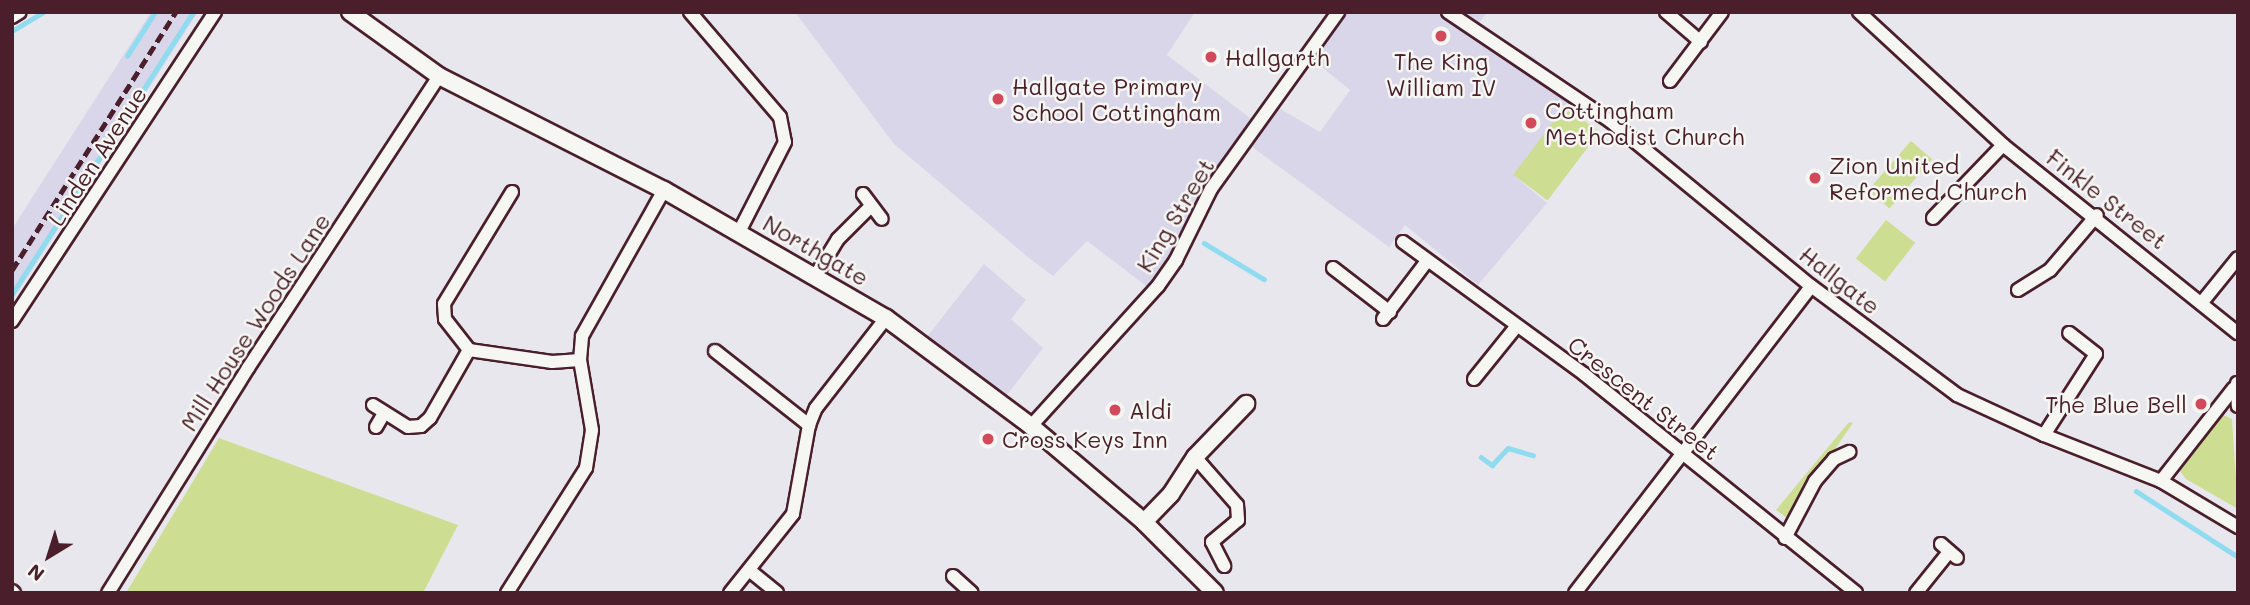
<!DOCTYPE html>
<html>
<head>
<meta charset="utf-8">
<style>
  body { margin:0 }
  #map { position:relative; width:2250px; height:605px; overflow:hidden; background:#e9e7ee; font-family:Mali,sans-serif }
  div>[style] { position:absolute }
  .built>* { inset:0; background:#d9d6e9 }
  .green>* { inset:0; background:#cdde92; transform-origin:0 0 }
  .stream>* { height:4.5px; margin:-2.25px; padding:0 2.25px; transform-origin:2.25px; border-radius:2.25px; background:#8fdbf0 }
  .roads { filter:drop-shadow(2px 0 #4a1f2b) drop-shadow(-2px 0 #4a1f2b) drop-shadow(0 2px #4a1f2b) drop-shadow(0 -2px #4a1f2b) }
  .minor>* { height:12px; margin:-6px; padding:0 6px; transform-origin:6px; border-radius:6px; background:#f6f6f2 }
  .tertiary>* { height:16px; margin:-8px; padding:0 8px; transform-origin:8px; border-radius:8px; background:#f6f6f2 }
  .rail>* { height:4.5px; margin-top:-2.25px; transform-origin:0; background:repeating-linear-gradient(90deg,#4a1f2b 0 10px,transparent 0 15px) }
  .dots>* { width:19px; height:19px; translate:-50% -50%; box-sizing:border-box; border:4px solid #f6f6f2; border-radius:50% }
  span { translate:-50% -50%; white-space:nowrap; text-align:center; line-height:1.15; -webkit-text-stroke:5px #f6f6f2; paint-order:stroke }
  .poi-label { font-size:23px; color:#4a1f2b }
  .left { translate:0 -50%; text-align:left }
  .right { translate:-100% -50%; text-align:right }
  .street-label { font-size:23px; color:#4a1f2b }
  .frame { position:absolute; inset:0; border:14px solid #4a1f2b; pointer-events:none }
  .north { position:absolute; left:14px; top:521px; width:70px; height:70px; -webkit-text-stroke:5px #f6f6f2; paint-order:stroke; rotate:218deg; font-size:19px; font-weight:700; line-height:28px; text-align:center; color:#4a1f2b }
  .north::after { content:''; display:block; margin:auto; width:24px; height:32px; background:#4a1f2b; clip-path:polygon(50% 0,100% 100%,50% 72%,0 100%) }
</style>
</head>
<body>
<div id="map">
  <div class="built">
    <i style="clip-path:polygon(151px 12px,198px 12px,12px 301px,12px 229px)"></i>
    <i style="clip-path:polygon(795px 12px,1195px 12px,1167px 55px,1262px 127px,1277px 107px,1320px 132px,1350px 90px,1312px 59px,1343px 12px,1487px 12px,1477px 26px,1532px 56px,1574px 94px,1516px 177px,1547px 203px,1478px 285px,1405px 225px,1389px 247px,1248px 144px,1149px 288px,1087px 241px,1053px 276px,1029px 258px,894px 144px)"></i>
    <i style="clip-path:polygon(984px 264px,1026px 300px,1011px 319px,1043px 348px,997px 408px,919px 347px)"></i>
  </div>
  <div class="green">
    <i style="left:1565px;top:106px;width:43px;height:86px;rotate:37deg"></i>
    <i style="left:1911px;top:141px;width:28px;height:65px;rotate:41deg"></i>
    <i style="left:1886px;top:220px;width:37px;height:49px;rotate:38deg"></i>
    <i style="clip-path:polygon(2221px 414px,2232px 419px,2238px 509px,2186px 479px,2180px 471px)"></i>
    <i style="clip-path:polygon(1849px 422px,1853px 423px,1787px 518px,1776px 510px)"></i>
    <i style="clip-path:polygon(219px 438px,458px 525px,423px 593px,126px 593px)"></i>
  </div>
  <div class="stream">
    <i style="left:12px;top:31px;width:37px;rotate:-31deg"></i>
    <i style="left:127px;top:56px;width:52px;rotate:-57.5deg"></i>
    <i style="left:1204px;top:243px;width:70px;rotate:31deg"></i>
    <i style="left:12px;top:294px;width:335px;rotate:-57.3deg"></i>
    <i style="left:1481px;top:457px;width:14px;rotate:36deg"></i>
    <i style="left:1492px;top:465px;width:23px;rotate:-47deg"></i>
    <i style="left:1508px;top:448px;width:26px;rotate:16deg"></i>
    <i style="left:2136px;top:491px;width:121px;rotate:32.9deg"></i>
  </div>
  <div class="roads">
    <div class="minor">
      <i style="left:690px;top:12px;width:138px;rotate:49.4deg"></i>
      <i style="left:780px;top:117px;width:25px;rotate:79deg"></i>
      <i style="left:785px;top:142px;width:101px;rotate:117.1deg"></i>
      <i style="left:1448px;top:12px;width:195px;rotate:33.9deg"></i>
      <i style="left:1610px;top:121px;width:260px;rotate:39.4deg"></i>
      <i style="left:1811px;top:286px;width:182px;rotate:36.7deg"></i>
      <i style="left:1957px;top:395px;width:96px;rotate:24.7deg"></i>
      <i style="left:2044px;top:435px;width:126px;rotate:21.5deg"></i>
      <i style="left:2161px;top:481px;width:90px;rotate:30.9deg"></i>
      <i style="left:1666px;top:12px;width:46px;rotate:40.6deg"></i>
      <i style="left:1859px;top:12px;width:196px;rotate:42.7deg"></i>
      <i style="left:2003px;top:145px;width:301px;rotate:38.7deg"></i>
      <i style="left:12px;top:17px;width:9px;rotate:-32deg"></i>
      <i style="left:1670px;top:81px;width:86px;rotate:-53deg"></i>
      <i style="left:512px;top:192px;width:131px;rotate:121.3deg"></i>
      <i style="left:444px;top:304px;width:15px;rotate:86deg"></i>
      <i style="left:445px;top:319px;width:39px;rotate:52deg"></i>
      <i style="left:469px;top:350px;width:84px;rotate:8.2deg"></i>
      <i style="left:552px;top:362px;width:28px;rotate:-4deg"></i>
      <i style="left:863px;top:194px;width:31px;rotate:53deg"></i>
      <i style="left:1933px;top:218px;width:101px;rotate:-46.2deg"></i>
      <i style="left:1403px;top:242px;width:224px;rotate:36.1deg"></i>
      <i style="left:1584px;top:374px;width:349px;rotate:38.8deg"></i>
      <i style="left:1333px;top:268px;width:72px;rotate:37.7deg"></i>
      <i style="left:816px;top:275px;width:42px;rotate:-58.6deg"></i>
      <i style="left:838px;top:239px;width:45px;rotate:-45deg"></i>
      <i style="left:2018px;top:290px;width:38px;rotate:-32deg"></i>
      <i style="left:2050px;top:270px;width:72px;rotate:-49.5deg"></i>
      <i style="left:2203px;top:301px;width:55px;rotate:-50.9deg"></i>
      <i style="left:1383px;top:319px;width:73px;rotate:-52.8deg"></i>
      <i style="left:12px;top:321px;width:370px;rotate:-56.7deg"></i>
      <i style="left:715px;top:351px;width:120px;rotate:38.2deg"></i>
      <i style="left:1474px;top:379px;width:67px;rotate:-51.1deg"></i>
      <i style="left:2237px;top:383px;width:23px;rotate:88deg"></i>
      <i style="left:373px;top:405px;width:41px;rotate:32.2deg"></i>
      <i style="left:408px;top:427px;width:13px;rotate:-4deg"></i>
      <i style="left:421px;top:426px;width:12px;rotate:-42deg"></i>
      <i style="left:430px;top:418px;width:78px;rotate:-60.2deg"></i>
      <i style="left:1031px;top:426px;width:189px;rotate:-47.8deg"></i>
      <i style="left:1158px;top:286px;width:32px;rotate:-55deg"></i>
      <i style="left:1176px;top:260px;width:79px;rotate:-63.8deg"></i>
      <i style="left:1211px;top:189px;width:218px;rotate:-54.3deg"></i>
      <i style="left:376px;top:427px;width:16px;rotate:-60deg"></i>
      <i style="left:2044px;top:435px;width:96px;rotate:-57.3deg"></i>
      <i style="left:2096px;top:354px;width:34px;rotate:-142deg"></i>
      <i style="left:1195px;top:457px;width:64px;rotate:48.8deg"></i>
      <i style="left:1237px;top:505px;width:15px;rotate:86deg"></i>
      <i style="left:1238px;top:520px;width:34px;rotate:140deg"></i>
      <i style="left:1212px;top:542px;width:27px;rotate:63deg"></i>
      <i style="left:2161px;top:481px;width:118px;rotate:-51.9deg"></i>
      <i style="left:1785px;top:538px;width:64px;rotate:-62.2deg"></i>
      <i style="left:1815px;top:481px;width:29px;rotate:-49deg"></i>
      <i style="left:1834px;top:459px;width:17px;rotate:-25deg"></i>
      <i style="left:1941px;top:544px;width:21px;rotate:41deg"></i>
      <i style="left:749px;top:570px;width:36px;rotate:39deg"></i>
      <i style="left:953px;top:576px;width:25px;rotate:42deg"></i>
      <i style="left:12px;top:591px;width:3px;rotate:45deg"></i>
      <i style="left:108px;top:593px;width:265px;rotate:-58.1deg"></i>
      <i style="left:248px;top:368px;width:349px;rotate:-56.8deg"></i>
      <i style="left:507px;top:593px;width:148px;rotate:-57.7deg"></i>
      <i style="left:586px;top:468px;width:38px;rotate:-81deg"></i>
      <i style="left:592px;top:430px;width:71px;rotate:-99.7deg"></i>
      <i style="left:580px;top:360px;width:24px;rotate:-85deg"></i>
      <i style="left:582px;top:336px;width:167px;rotate:-60.7deg"></i>
      <i style="left:730px;top:593px;width:101px;rotate:-51.4deg"></i>
      <i style="left:793px;top:514px;width:90px;rotate:-79.8deg"></i>
      <i style="left:809px;top:425px;width:18px;rotate:-68deg"></i>
      <i style="left:816px;top:408px;width:114px;rotate:-52.1deg"></i>
      <i style="left:1575px;top:593px;width:387px;rotate:-52.4deg"></i>
      <i style="left:1916px;top:593px;width:53px;rotate:-51.2deg"></i>
    </div>
    <div class="tertiary">
      <i style="left:350px;top:12px;width:110px;rotate:35.7deg"></i>
      <i style="left:439px;top:76px;width:252px;rotate:26.9deg"></i>
      <i style="left:664px;top:190px;width:256px;rotate:30deg"></i>
      <i style="left:886px;top:318px;width:181px;rotate:36.7deg"></i>
      <i style="left:1031px;top:426px;width:148px;rotate:40.3deg"></i>
      <i style="left:1144px;top:522px;width:100px;rotate:45deg"></i>
      <i style="left:1144px;top:522px;width:39px;rotate:-46deg"></i>
      <i style="left:1171px;top:494px;width:44px;rotate:-57deg"></i>
      <i style="left:1195px;top:457px;width:74px;rotate:-46.1deg"></i>
    </div>
  </div>
  <div class="rail">
    <i style="left:12px;top:270px;width:306px;rotate:-57.6deg"></i>
  </div>
  <div class="dots">
    <i style="left:1441px;top:36px;background:#d1495b"></i>
    <i style="left:1211px;top:57px;background:#d1495b"></i>
    <i style="left:998px;top:99px;background:#d1495b"></i>
    <i style="left:1531px;top:123px;background:#d1495b"></i>
    <i style="left:1815px;top:178px;background:#d1495b"></i>
    <i style="left:2201px;top:404px;background:#d1495b"></i>
    <i style="left:1115px;top:410px;background:#d1495b"></i>
    <i style="left:988px;top:439px;background:#d1495b"></i>
  </div>
  <div class="poi-label">
    <span class="left" style="left:1225px;top:57px">Hallgarth</span>
    <span style="left:1441px;top:74px">The King<br>William IV</span>
    <span class="left" style="left:1012px;top:99px">Hallgate Primary<br>School Cottingham</span>
    <span class="left" style="left:1545px;top:123px">Cottingham<br>Methodist Church</span>
    <span class="left" style="left:1829px;top:178px">Zion United<br>Reformed Church</span>
    <span class="right" style="left:2187px;top:404px">The Blue Bell</span>
    <span class="left" style="left:1129px;top:410px">Aldi</span>
    <span class="left" style="left:1002px;top:439px">Cross Keys Inn</span>
  </div>
  <div class="street-label">
    <span style="left:97px;top:156px;rotate:-57deg">Linden Avenue</span>
    <span style="left:2107px;top:199px;rotate:38deg">Finkle Street</span>
    <span style="left:1175px;top:215px;rotate:-59deg">King Street</span>
    <span style="left:816px;top:250px;rotate:30deg">Northgate</span>
    <span style="left:1840px;top:280px;rotate:38deg">Hallgate</span>
    <span style="left:255px;top:322px;rotate:-57deg">Mill House Woods Lane</span>
    <span style="left:1644px;top:398px;rotate:38deg">Crescent Street</span>
  </div>
  <div class="frame"></div>
  <div class="north">N</div>
</div>
</body>
</html>
